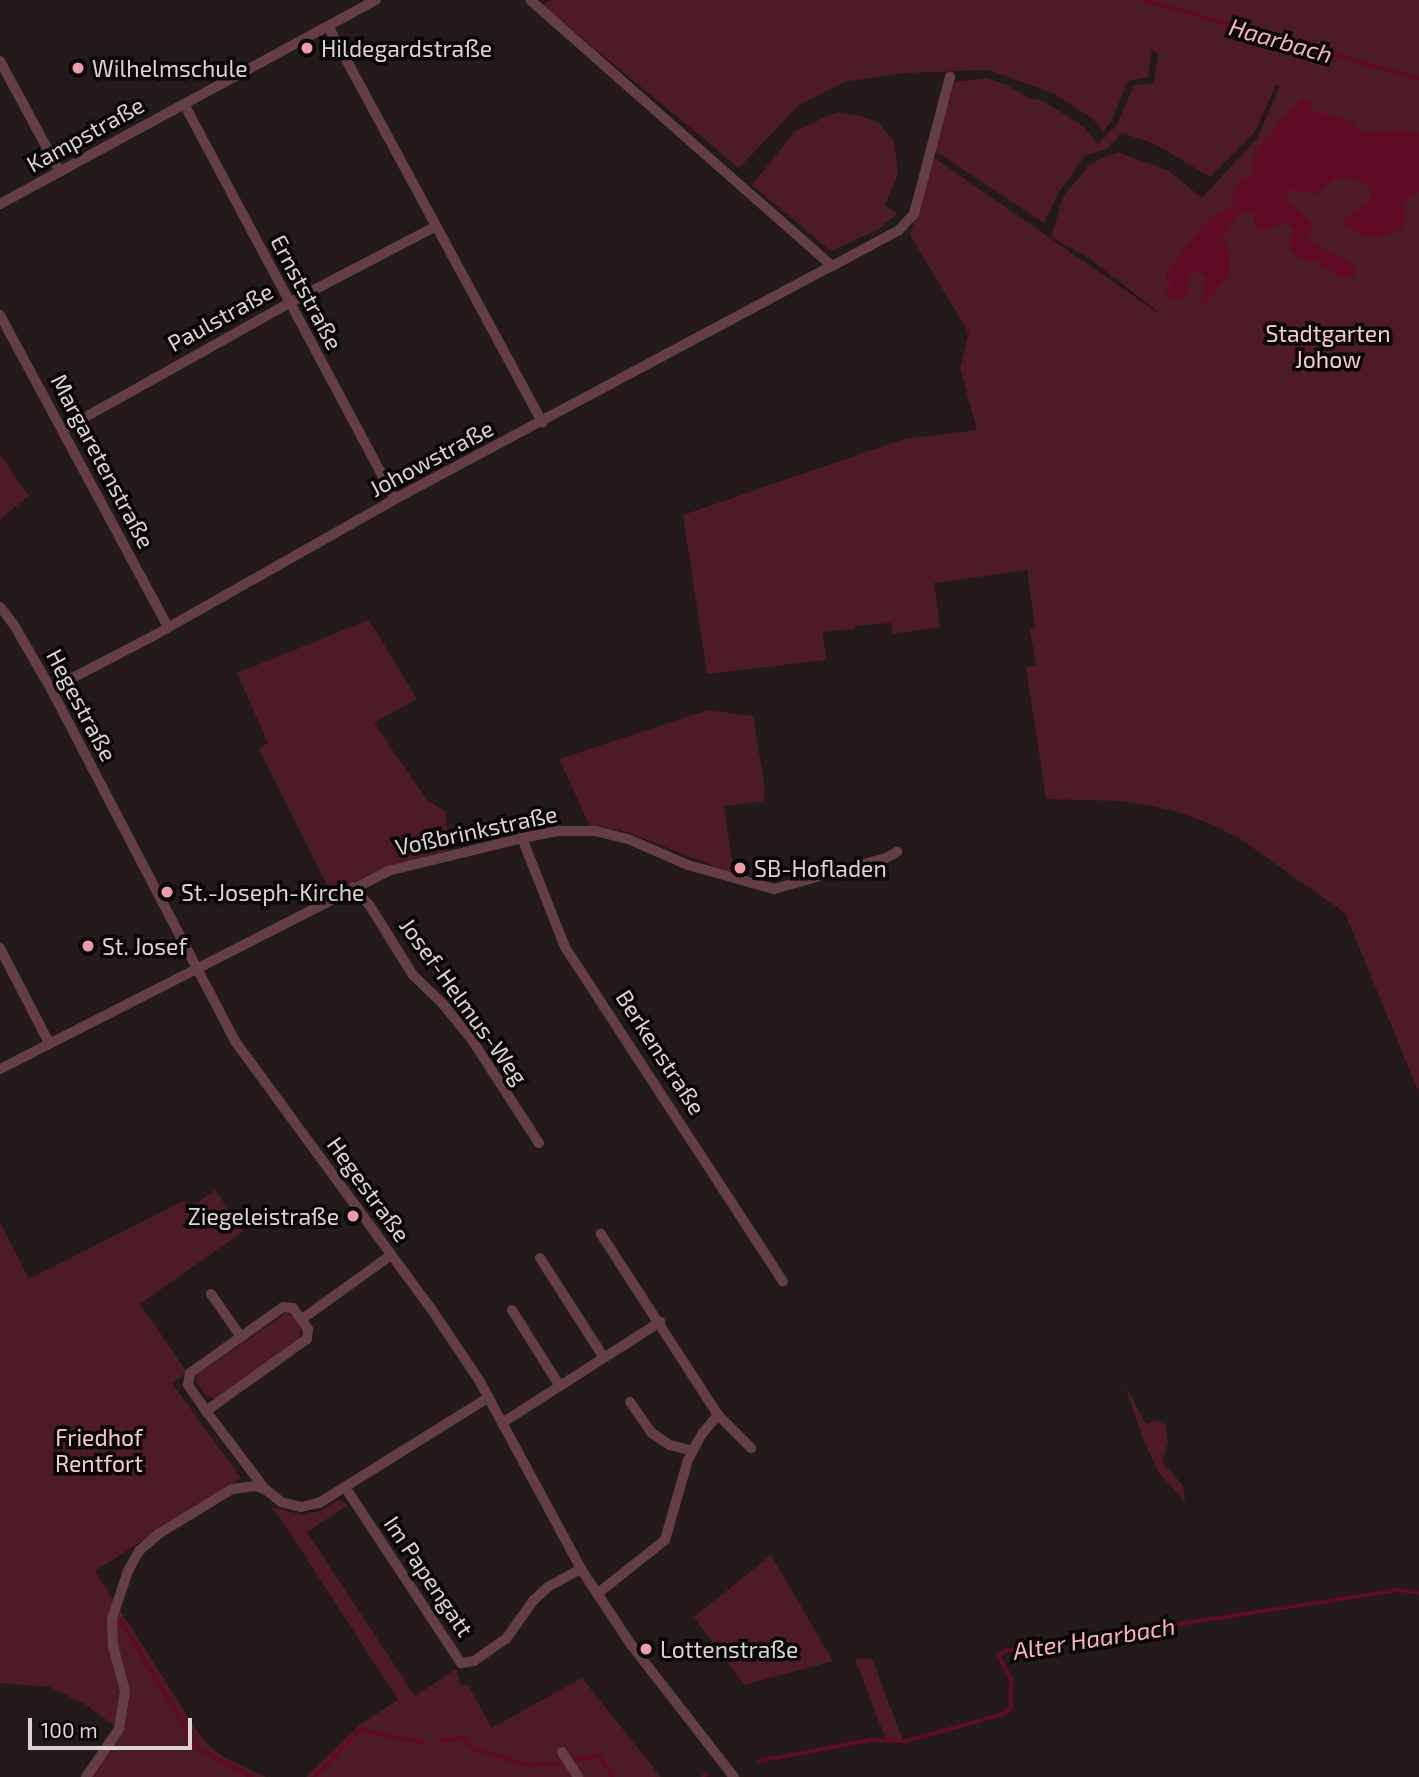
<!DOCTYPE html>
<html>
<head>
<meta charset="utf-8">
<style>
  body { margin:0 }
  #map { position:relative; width:1419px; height:1777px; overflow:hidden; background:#221a1b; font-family:"Exo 2",sans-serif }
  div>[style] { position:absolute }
  .green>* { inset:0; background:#4d1b25 }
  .water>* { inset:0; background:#5f0b25 }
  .stream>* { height:3.5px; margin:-1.75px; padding:0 1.75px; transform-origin:1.75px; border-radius:1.75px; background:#5f0b25 }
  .street>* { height:10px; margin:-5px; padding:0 5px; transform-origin:5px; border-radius:5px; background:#633e44 }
  .dots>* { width:19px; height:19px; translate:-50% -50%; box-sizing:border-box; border:4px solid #090607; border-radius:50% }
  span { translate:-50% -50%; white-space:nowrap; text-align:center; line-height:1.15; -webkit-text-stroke:7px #090607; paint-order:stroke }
  .poi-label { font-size:23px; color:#dad4d5 }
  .left { translate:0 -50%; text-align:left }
  .right { translate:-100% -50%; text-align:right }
  .street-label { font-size:23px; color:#dad4d5 }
  .park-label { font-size:23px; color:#fcc9d0 }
  .water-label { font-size:24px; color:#fcb2bc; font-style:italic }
  .scale { position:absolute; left:28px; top:1718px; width:164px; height:32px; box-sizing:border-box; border:4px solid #dad4d5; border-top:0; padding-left:9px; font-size:21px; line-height:24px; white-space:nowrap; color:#dad4d5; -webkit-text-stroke:5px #090607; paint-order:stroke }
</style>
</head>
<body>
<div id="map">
  <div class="green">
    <i style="clip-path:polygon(552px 0,1419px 0,1419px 1093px,1345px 913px,1239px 838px,1206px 822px,1172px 810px,1121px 801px,1046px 799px,1026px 667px,1036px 665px,1030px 630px,1035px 628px,1027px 570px,934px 583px,940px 627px,893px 634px,891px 623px,854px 626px,854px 629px,823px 632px,826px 660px,707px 674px,683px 515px,904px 439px,977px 430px,960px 368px,969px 333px,910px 235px,933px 157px,1167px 319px,1089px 258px,1051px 237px,1063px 197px,1090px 164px,1117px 152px,1167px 170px,1202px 198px,1258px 137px,1280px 86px,1276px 85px,1254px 133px,1210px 177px,1155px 144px,1122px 133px,1107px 149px,1085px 156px,1059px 192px,1044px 223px,934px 150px,955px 82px,987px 78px,1007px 85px,1029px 98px,1041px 100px,1083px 126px,1098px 144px,1117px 125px,1134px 85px,1153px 84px,1159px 54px,1152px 50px,1148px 77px,1128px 81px,1111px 122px,1103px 131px,1093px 119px,1055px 94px,989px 70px,903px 73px,844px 82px,799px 105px,739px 168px,542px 5px)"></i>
    <i style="clip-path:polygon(837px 112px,858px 115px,879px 123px,894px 141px,898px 174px,885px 206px,898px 213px,877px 230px,831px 251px,752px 185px,795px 131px)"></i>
    <i style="clip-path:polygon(0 455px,29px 496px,0 519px)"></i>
    <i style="clip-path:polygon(369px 620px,417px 699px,374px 723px,427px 800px,445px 811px,449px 848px,445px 853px,329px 889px,259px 749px,268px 743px,237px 673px)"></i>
    <i style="clip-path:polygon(708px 710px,753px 716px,765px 789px,763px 801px,724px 806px,734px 874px,627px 832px,590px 826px,559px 759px)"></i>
    <i style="clip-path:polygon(215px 1190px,244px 1231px,140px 1304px,187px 1372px,172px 1383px,241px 1478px,95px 1571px,203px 1740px,223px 1757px,266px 1777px,91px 1777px,120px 1730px,86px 1705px,50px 1687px,0 1683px,0 1222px,29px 1279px,183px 1201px,189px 1209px)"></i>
    <i style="clip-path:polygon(286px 1313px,292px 1316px,300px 1327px,300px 1338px,215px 1399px,206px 1396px,196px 1382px,198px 1374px)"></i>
    <i style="clip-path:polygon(1125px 1386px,1146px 1424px,1155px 1420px,1166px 1425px,1168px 1443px,1162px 1462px,1183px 1485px,1185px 1502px,1159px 1473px,1143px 1439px)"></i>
    <i style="clip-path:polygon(337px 1500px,348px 1505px,307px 1532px,415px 1696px,456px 1669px,461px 1685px,468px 1685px,492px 1728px,582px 1678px,661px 1777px,306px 1777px,359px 1725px,398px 1700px,279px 1516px,270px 1507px,304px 1515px,323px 1510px)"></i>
    <i style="clip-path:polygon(771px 1555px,833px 1661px,744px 1685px,694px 1617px)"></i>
    <i style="clip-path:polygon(872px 1658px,903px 1741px,886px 1740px,855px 1659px)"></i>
  </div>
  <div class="water">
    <i style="clip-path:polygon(1302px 99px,1309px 102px,1314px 111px,1355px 122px,1351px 126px,1368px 133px,1406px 130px,1419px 135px,1419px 190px,1408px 197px,1404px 205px,1406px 219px,1400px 230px,1374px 238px,1361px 235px,1341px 221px,1371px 201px,1370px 189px,1354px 178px,1338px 177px,1317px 194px,1292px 189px,1287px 194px,1289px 203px,1314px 225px,1306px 240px,1347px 261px,1356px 270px,1352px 278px,1340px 277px,1316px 262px,1301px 259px,1288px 248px,1295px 231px,1285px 222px,1262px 231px,1256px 228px,1253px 223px,1255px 216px,1247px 210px,1235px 217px,1223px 237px,1229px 249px,1230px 274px,1206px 303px,1201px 301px,1206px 277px,1193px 270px,1188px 280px,1187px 293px,1177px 299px,1171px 299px,1165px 292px,1171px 286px,1165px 275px,1208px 219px,1233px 207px,1233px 194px,1240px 178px,1248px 180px,1256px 168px,1252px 160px,1265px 139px)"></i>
  </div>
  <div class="stream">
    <i style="left:1144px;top:0;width:286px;rotate:16deg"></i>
    <i style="left:122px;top:1622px;width:147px;rotate:58.9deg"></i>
    <i style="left:198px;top:1748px;width:61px;rotate:28.2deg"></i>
    <i style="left:440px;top:1741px;width:24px;rotate:-7deg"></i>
    <i style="left:464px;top:1738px;width:13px;rotate:48deg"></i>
    <i style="left:473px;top:1748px;width:57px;rotate:17.5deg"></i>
    <i style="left:527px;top:1765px;width:38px;rotate:-2deg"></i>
    <i style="left:571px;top:1760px;width:29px;rotate:-8deg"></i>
    <i style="left:600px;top:1756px;width:25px;rotate:58deg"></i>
    <i style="left:759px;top:1761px;width:113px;rotate:-10.7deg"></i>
    <i style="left:870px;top:1740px;width:36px;rotate:2deg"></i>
    <i style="left:906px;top:1741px;width:102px;rotate:-15.4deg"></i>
    <i style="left:1004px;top:1714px;width:9px;rotate:-41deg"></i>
    <i style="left:1011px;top:1708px;width:29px;rotate:-90deg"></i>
    <i style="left:1011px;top:1679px;width:26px;rotate:-119deg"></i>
    <i style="left:998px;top:1656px;width:9px;rotate:-36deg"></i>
    <i style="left:1005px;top:1651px;width:400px;rotate:-8.8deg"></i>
    <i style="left:1400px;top:1590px;width:19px;rotate:9deg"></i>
    <i style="left:314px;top:1777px;width:66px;rotate:-45.6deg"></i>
    <i style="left:360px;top:1730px;width:65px;rotate:11.5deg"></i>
    <i style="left:703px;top:1777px;width:4px;rotate:-45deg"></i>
  </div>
  <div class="street">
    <i style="left:328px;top:26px;width:451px;rotate:61.6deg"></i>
    <i style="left:0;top:61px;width:126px;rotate:61.6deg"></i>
    <i style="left:184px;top:104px;width:448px;rotate:61.9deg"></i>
    <i style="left:0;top:204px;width:428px;rotate:-28.5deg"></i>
    <i style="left:832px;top:266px;width:76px;rotate:-28.2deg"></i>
    <i style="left:899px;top:230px;width:22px;rotate:-47deg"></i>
    <i style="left:914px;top:214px;width:142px;rotate:-75.3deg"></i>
    <i style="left:0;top:315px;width:354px;rotate:61.7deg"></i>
    <i style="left:64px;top:429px;width:258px;rotate:-29.2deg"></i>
    <i style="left:289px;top:303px;width:166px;rotate:-27.6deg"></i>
    <i style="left:0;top:607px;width:23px;rotate:52deg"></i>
    <i style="left:14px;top:625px;width:74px;rotate:60deg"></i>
    <i style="left:51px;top:689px;width:397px;rotate:62.4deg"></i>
    <i style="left:235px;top:1041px;width:337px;rotate:53.8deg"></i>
    <i style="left:434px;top:1313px;width:81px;rotate:56.1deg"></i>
    <i style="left:479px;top:1380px;width:215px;rotate:61.6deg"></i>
    <i style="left:581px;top:1569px;width:92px;rotate:56.5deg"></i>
    <i style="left:632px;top:1646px;width:166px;rotate:52.1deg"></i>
    <i style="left:51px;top:689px;width:117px;rotate:-27.4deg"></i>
    <i style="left:155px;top:635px;width:276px;rotate:-29.5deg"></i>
    <i style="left:395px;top:499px;width:495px;rotate:-28.1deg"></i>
    <i style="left:832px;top:266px;width:402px;rotate:-138.6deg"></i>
    <i style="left:522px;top:838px;width:117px;rotate:68.5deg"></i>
    <i style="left:565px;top:947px;width:399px;rotate:56.9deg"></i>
    <i style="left:353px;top:887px;width:25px;rotate:48deg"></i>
    <i style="left:370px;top:906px;width:81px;rotate:58.1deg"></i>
    <i style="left:413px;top:975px;width:42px;rotate:44deg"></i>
    <i style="left:443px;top:1004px;width:46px;rotate:51.1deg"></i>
    <i style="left:472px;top:1040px;width:123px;rotate:57deg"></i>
    <i style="left:0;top:948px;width:107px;rotate:62.7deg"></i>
    <i style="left:0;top:1069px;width:436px;rotate:-27deg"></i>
    <i style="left:388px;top:871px;width:138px;rotate:-13.8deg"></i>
    <i style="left:522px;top:838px;width:38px;rotate:-11deg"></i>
    <i style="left:559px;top:831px;width:36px"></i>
    <i style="left:595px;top:831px;width:34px;rotate:14deg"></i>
    <i style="left:628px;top:839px;width:65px;rotate:23.4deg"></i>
    <i style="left:688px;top:865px;width:89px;rotate:15.6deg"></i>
    <i style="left:774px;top:889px;width:116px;rotate:-15.5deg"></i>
    <i style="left:886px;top:858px;width:13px;rotate:-29deg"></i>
    <i style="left:540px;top:1258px;width:117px;rotate:57.3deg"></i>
    <i style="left:211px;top:1294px;width:52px;rotate:55.1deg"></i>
    <i style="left:512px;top:1310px;width:89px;rotate:57.9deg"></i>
    <i style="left:302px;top:1319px;width:110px;rotate:-35.7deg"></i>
    <i style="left:630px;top:1402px;width:38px;rotate:55deg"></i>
    <i style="left:652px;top:1433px;width:22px;rotate:34deg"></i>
    <i style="left:670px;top:1445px;width:23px;rotate:15deg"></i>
    <i style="left:206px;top:1411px;width:124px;rotate:-35.5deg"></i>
    <i style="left:307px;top:1339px;width:10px;rotate:-84deg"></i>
    <i style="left:308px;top:1329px;width:26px;rotate:-126deg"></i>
    <i style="left:293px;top:1308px;width:10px;rotate:-174deg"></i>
    <i style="left:283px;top:1307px;width:114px;rotate:144.6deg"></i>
    <i style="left:190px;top:1373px;width:12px;rotate:99deg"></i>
    <i style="left:188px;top:1385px;width:32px;rotate:55deg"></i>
    <i style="left:206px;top:1411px;width:98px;rotate:52.9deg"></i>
    <i style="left:265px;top:1489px;width:21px;rotate:39deg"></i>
    <i style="left:281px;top:1502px;width:21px;rotate:14deg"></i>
    <i style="left:301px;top:1507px;width:18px;rotate:-13deg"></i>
    <i style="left:319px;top:1503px;width:200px;rotate:-31.9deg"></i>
    <i style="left:718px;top:1415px;width:47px;rotate:45deg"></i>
    <i style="left:502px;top:1423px;width:188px;rotate:-32.6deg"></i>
    <i style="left:345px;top:1487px;width:211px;rotate:56.6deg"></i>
    <i style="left:461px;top:1663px;width:13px;rotate:-9deg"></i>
    <i style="left:474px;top:1661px;width:39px;rotate:-35deg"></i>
    <i style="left:506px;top:1639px;width:47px;rotate:-54.6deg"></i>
    <i style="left:533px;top:1601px;width:21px;rotate:-43deg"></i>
    <i style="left:548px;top:1587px;width:38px;rotate:-29deg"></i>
    <i style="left:597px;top:1594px;width:87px;rotate:-38.5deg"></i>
    <i style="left:665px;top:1540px;width:83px;rotate:-74deg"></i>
    <i style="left:688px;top:1460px;width:30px;rotate:-62deg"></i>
    <i style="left:702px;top:1434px;width:25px;rotate:-50deg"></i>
    <i style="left:718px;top:1415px;width:216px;rotate:-122.9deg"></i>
    <i style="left:562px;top:1752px;width:30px;rotate:57deg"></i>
    <i style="left:86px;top:1777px;width:58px;rotate:-55.5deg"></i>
    <i style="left:119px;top:1729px;width:38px;rotate:-81deg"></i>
    <i style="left:125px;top:1691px;width:47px;rotate:-104.9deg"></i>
    <i style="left:113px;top:1646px;width:27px;rotate:-92deg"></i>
    <i style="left:112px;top:1619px;width:51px;rotate:-71.6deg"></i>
    <i style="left:128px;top:1571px;width:23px;rotate:-61deg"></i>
    <i style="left:139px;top:1551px;width:28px;rotate:-41deg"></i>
    <i style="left:160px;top:1533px;width:84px;rotate:-31.4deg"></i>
    <i style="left:232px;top:1489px;width:24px;rotate:-7deg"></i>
    <i style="left:256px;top:1486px;width:9px;rotate:21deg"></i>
  </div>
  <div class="dots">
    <i style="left:307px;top:48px;background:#f39aa8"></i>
    <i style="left:78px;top:68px;background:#f39aa8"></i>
    <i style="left:740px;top:868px;background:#f39aa8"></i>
    <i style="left:167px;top:892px;background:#f39aa8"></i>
    <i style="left:88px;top:946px;background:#f39aa8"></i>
    <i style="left:353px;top:1216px;background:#f39aa8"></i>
    <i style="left:646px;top:1649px;background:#f39aa8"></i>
  </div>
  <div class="poi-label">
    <span class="left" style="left:321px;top:48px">Hildegardstraße</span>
    <span class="left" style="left:92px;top:68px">Wilhelmschule</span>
    <span class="left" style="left:754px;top:868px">SB-Hofladen</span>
    <span class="left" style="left:181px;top:892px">St.-Joseph-Kirche</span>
    <span class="left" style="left:102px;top:946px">St. Josef</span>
    <span class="right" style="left:339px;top:1216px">Ziegeleistraße</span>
    <span class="left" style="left:660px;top:1649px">Lottenstraße</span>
  </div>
  <div class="street-label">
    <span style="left:85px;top:134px;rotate:-29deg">Kampstraße</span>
    <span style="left:307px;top:292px;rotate:62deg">Ernststraße</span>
    <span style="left:220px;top:317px;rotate:-29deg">Paulstraße</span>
    <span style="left:431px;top:458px;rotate:-28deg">Johowstraße</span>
    <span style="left:103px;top:461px;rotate:62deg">Margaretenstraße</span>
    <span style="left:82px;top:705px;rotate:62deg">Hegestraße</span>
    <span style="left:476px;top:830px;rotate:-12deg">Voßbrinkstraße</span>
    <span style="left:464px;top:1001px;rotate:54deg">Josef-Helmus-Weg</span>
    <span style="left:661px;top:1052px;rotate:57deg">Berkenstraße</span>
    <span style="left:369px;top:1189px;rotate:54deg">Hegestraße</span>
    <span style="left:429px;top:1576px;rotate:56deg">Im Papengatt</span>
  </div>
  <div class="park-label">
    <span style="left:1328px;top:346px">Stadtgarten<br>Johow</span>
    <span style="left:99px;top:1450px">Friedhof<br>Rentfort</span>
  </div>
  <div class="water-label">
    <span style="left:1281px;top:40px;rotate:16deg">Haarbach</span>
    <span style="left:1094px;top:1638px;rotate:-9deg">Alter Haarbach</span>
  </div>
  <div class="scale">100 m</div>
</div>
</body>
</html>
